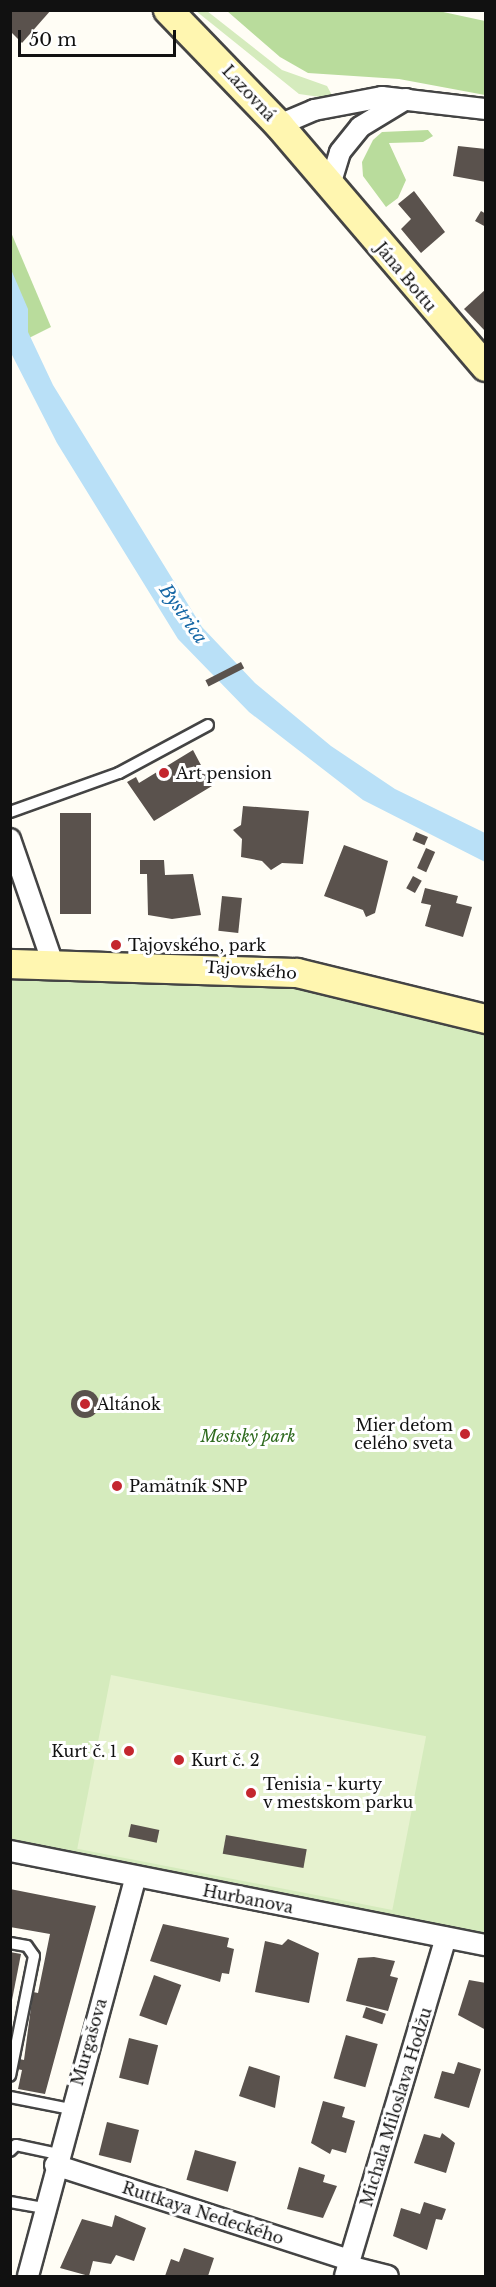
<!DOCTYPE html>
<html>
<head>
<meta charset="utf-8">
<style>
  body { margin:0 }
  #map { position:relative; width:496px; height:2287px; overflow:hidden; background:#fffdf5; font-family:"Libre Baskerville",serif }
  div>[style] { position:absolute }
  .green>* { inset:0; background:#d5ebbd }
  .forest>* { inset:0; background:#b9dc9c }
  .pitch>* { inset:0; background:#e6f2cf; transform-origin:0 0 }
  .water>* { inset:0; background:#b9e0f7 }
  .building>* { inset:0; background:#5a524d; transform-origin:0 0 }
  .round { border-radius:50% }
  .roads { filter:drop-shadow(2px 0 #444) drop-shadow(-2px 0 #444) drop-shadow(0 2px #444) drop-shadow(0 -2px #444) }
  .lane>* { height:10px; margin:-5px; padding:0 5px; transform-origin:5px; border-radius:5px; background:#fff }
  .street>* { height:20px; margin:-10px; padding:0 10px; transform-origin:10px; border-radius:10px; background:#fff }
  .secondary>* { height:28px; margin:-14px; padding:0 14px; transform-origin:14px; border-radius:14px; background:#fff6b0 }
  .dots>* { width:16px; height:16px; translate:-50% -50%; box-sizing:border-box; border:3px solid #fff; border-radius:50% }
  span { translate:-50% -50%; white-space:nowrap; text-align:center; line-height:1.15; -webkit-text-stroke:6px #fff; paint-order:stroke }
  .street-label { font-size:16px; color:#111 }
  .poi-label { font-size:16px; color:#111 }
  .left { translate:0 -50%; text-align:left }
  .right { translate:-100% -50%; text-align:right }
  .park-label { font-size:16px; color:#2f6b1f; font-style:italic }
  .water-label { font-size:18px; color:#1768a6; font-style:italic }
  .frame { position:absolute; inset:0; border:12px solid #111; pointer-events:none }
  .scale { position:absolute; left:18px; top:30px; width:158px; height:27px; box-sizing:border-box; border:3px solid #111; border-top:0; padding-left:8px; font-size:18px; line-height:21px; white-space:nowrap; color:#111; -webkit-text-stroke:4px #fff; paint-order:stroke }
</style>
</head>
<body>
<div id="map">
  <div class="green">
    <i style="clip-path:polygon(196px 11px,207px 11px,282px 70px,327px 86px,334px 99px,299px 94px)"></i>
    <i style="clip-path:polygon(11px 977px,303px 986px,375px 1000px,485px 1033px,485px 1933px,11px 1839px)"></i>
  </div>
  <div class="forest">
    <i style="clip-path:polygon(434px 10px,485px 21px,485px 95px,399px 79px,308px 73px,280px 57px,227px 11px)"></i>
    <i style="clip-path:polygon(428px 130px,433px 136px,423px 142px,389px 143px,406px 180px,398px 198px,386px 207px,363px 176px,362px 162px,373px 140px,382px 132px)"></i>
    <i style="clip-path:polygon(10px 230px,51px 327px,11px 347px,10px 347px)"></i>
  </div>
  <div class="pitch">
    <i style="left:111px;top:1675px;width:321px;height:177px;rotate:11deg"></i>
  </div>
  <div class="water">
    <i style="clip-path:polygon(10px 267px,28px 309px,28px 332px,53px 385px,202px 627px,255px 683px,331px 746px,395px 789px,485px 833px,485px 862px,363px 800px,249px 712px,178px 639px,57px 443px,11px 353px)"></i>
  </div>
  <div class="building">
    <i style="clip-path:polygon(10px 10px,51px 10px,22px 43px,10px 31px)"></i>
    <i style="clip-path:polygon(458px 146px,486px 149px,486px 182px,453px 176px)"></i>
    <i style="clip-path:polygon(414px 191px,445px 232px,421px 253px,401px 229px,411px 219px,398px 204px)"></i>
    <i style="clip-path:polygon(481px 211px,486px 214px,486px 227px,475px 221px)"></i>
    <i style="clip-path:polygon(486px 289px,486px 332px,464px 309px)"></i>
    <i style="left:241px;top:662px;width:7px;height:40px;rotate:63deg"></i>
    <i style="clip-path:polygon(193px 750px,212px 786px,154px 821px,127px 782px,136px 777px,139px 783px)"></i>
    <i style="clip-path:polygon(243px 806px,309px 811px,303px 864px,282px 863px,271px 870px,262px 861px,241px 857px,242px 839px,233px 830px,241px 825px)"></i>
    <i style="left:60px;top:813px;width:31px;height:101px"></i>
    <i style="left:416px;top:832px;width:13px;height:9px;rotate:23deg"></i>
    <i style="clip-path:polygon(344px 845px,388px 861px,375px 913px,366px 917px,363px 910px,324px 896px)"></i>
    <i style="left:426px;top:848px;width:10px;height:22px;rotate:24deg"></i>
    <i style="clip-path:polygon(140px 860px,164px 860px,165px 875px,193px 874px,201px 915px,172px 919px,148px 915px,147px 874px,140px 874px)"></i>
    <i style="left:413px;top:876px;width:10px;height:14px;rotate:29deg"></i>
    <i style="clip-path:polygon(425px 888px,458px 896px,456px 903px,472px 907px,463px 937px,425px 926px,431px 905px,421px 903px)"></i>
    <i style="left:222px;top:896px;width:20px;height:35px;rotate:6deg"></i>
    <i class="round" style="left:71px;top:1390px;width:28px;height:28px"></i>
    <i style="left:131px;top:1824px;width:29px;height:13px;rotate:12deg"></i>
    <i style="left:226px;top:1835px;width:82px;height:19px;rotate:10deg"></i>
    <i style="clip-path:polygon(10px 1889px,96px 1906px,45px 2094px,18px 2089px,22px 2070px,17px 2069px,19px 2059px,24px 2060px,33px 1992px,38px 1993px,50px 1934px,10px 1927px)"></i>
    <i style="clip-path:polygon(163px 1924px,229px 1938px,227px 1947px,234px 1949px,229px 1974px,222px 1973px,220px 1982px,150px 1961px)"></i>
    <i style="clip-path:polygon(288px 1939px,319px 1953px,309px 2003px,255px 1992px,265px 1941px,282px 1945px)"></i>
    <i style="clip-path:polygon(10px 1952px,21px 1954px,12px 2000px,10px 2000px)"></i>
    <i style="clip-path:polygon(374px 1957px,395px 1961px,390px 1976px,398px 1978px,388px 2011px,346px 2001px,358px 1958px)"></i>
    <i style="left:154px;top:1975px;width:29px;height:43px;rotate:20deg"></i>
    <i style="clip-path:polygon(469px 1980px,486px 1983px,486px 2030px,458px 2015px)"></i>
    <i style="left:366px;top:2007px;width:21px;height:11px;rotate:19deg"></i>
    <i style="left:346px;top:2035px;width:33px;height:45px;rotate:16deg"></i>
    <i style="left:129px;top:2038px;width:30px;height:41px;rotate:14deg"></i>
    <i style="clip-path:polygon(458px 2062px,481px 2069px,469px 2108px,434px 2098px,442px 2071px,454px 2074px)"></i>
    <i style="clip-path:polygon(249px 2066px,280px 2076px,275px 2108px,239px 2096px)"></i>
    <i style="clip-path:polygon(323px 2101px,345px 2107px,342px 2117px,355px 2121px,346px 2153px,332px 2149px,330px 2154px,311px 2143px)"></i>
    <i style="left:107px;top:2122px;width:33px;height:34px;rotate:14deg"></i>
    <i style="clip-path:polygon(442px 2133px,455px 2143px,446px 2173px,414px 2163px,424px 2134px,440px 2138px)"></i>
    <i style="left:195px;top:2150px;width:43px;height:31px;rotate:16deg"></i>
    <i style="clip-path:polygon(299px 2167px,325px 2175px,323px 2182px,337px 2186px,323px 2218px,287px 2209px)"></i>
    <i style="clip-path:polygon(424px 2202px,446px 2209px,442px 2220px,436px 2219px,427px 2250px,393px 2236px,401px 2208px,420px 2214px)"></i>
    <i style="clip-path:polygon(115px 2215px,146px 2228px,134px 2261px,116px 2255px,111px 2264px,93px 2261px,89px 2276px,60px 2268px,82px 2219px,112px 2227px)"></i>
    <i style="clip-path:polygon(184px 2248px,214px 2258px,208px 2276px,165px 2276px,171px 2259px,179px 2262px)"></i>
  </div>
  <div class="roads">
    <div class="lane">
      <i style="left:10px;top:812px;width:116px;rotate:-19.7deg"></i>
      <i style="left:119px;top:773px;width:101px;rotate:-28.3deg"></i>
      <i style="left:10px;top:1943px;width:17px;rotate:10deg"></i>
      <i style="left:27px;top:1946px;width:12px;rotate:55deg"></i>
      <i style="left:34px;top:1956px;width:122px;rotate:101.3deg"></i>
      <i style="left:10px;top:2097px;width:61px;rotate:11.3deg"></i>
      <i style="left:10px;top:2151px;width:8px;rotate:-45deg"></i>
      <i style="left:16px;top:2145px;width:43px;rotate:12.1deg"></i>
      <i style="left:10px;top:2202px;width:35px;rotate:10deg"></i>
    </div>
    <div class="street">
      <i style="left:279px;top:125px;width:38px;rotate:-23deg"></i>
      <i style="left:314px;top:110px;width:69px;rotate:-10.8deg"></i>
      <i style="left:382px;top:97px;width:105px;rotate:6.6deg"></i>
      <i style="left:330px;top:185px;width:34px;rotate:-73deg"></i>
      <i style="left:340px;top:152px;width:32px;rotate:-51deg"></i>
      <i style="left:360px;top:127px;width:54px;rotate:-31.3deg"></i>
      <i style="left:10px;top:839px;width:132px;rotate:71deg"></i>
      <i style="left:10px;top:1851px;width:485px;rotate:11.2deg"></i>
      <i style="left:55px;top:2165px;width:310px;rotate:17.9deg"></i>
      <i style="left:348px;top:2266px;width:41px;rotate:14deg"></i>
      <i style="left:28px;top:2276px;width:413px;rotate:-74.9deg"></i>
      <i style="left:345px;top:2276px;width:353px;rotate:-73.4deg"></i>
    </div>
    <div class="secondary">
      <i style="left:168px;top:10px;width:160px;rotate:46deg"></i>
      <i style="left:279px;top:125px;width:318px;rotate:49.5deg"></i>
      <i style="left:10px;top:964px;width:287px;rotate:1.8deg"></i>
      <i style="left:297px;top:973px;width:195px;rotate:13.7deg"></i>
    </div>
  </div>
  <div class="dots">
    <i style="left:164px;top:773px;background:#c4262e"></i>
    <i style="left:116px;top:945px;background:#c4262e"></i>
    <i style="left:85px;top:1404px;background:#c4262e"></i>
    <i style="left:465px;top:1434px;background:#c4262e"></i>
    <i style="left:117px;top:1486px;background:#c4262e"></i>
    <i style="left:129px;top:1751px;background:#c4262e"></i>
    <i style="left:179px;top:1760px;background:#c4262e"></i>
    <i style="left:251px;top:1793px;background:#c4262e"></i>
  </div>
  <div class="street-label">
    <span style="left:249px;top:93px;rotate:47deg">Lazovná</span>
    <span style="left:406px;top:277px;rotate:50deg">Jána Bottu</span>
    <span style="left:251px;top:970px;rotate:4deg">Tajovského</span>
    <span style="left:248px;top:1899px;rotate:11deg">Hurbanova</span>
    <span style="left:89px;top:2042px;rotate:-74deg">Murgašova</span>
    <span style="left:396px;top:2107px;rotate:-73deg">Michala Miloslava Hodžu</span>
    <span style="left:203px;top:2213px;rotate:18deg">Ruttkaya Nedeckého</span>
  </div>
  <div class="poi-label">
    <span class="left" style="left:176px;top:773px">Art pension</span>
    <span class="left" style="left:128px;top:945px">Tajovského, park</span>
    <span class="left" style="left:97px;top:1404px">Altánok</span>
    <span class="right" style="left:453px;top:1434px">Mier deťom<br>celého sveta</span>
    <span class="left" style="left:129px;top:1486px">Pamätník SNP</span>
    <span class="right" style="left:117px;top:1751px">Kurt č. 1</span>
    <span class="left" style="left:191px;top:1760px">Kurt č. 2</span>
    <span class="left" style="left:263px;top:1793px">Tenisia - kurty<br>v mestskom parku</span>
  </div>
  <div class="park-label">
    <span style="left:248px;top:1436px">Mestský park</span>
  </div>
  <div class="water-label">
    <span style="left:183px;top:614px;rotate:55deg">Bystrica</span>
  </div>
  <div class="frame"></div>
  <div class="scale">50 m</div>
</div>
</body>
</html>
